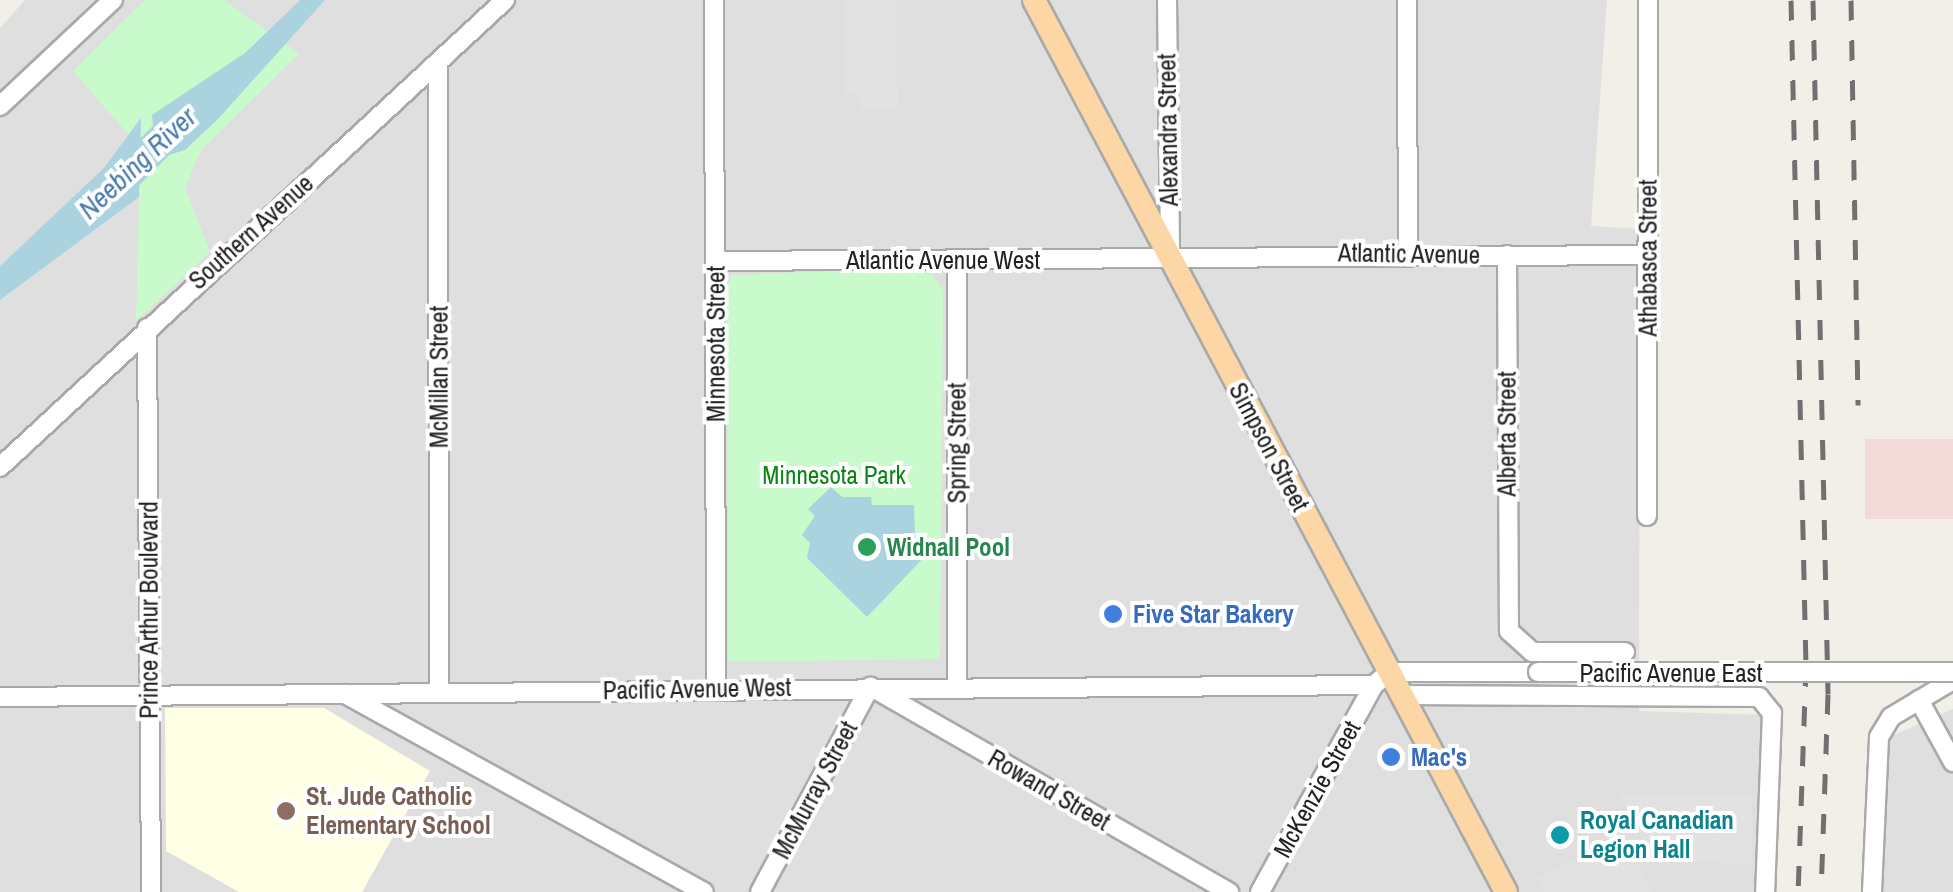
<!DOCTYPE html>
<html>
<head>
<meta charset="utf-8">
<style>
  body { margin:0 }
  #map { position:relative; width:1953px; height:892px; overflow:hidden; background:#f2efe9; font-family:"Archivo Narrow",sans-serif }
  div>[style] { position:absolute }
  .residential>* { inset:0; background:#e0dfdf }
  .commercial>* { inset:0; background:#f2dad9; transform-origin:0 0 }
  .education>* { inset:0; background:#ffffe5 }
  .park>* { inset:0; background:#c8facc }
  .parking>* { inset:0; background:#e2e2e2 }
  .water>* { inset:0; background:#aad3df }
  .river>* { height:32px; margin:-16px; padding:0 16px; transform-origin:16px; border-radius:16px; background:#aad3df }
  .roads { filter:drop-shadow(2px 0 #a9a9a9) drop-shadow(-2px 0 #a9a9a9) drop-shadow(0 2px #a9a9a9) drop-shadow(0 -2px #a9a9a9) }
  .minor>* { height:18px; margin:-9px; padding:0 9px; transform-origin:9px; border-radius:9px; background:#fff }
  .major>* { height:22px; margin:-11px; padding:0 11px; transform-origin:11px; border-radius:11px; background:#fcd6a4 }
  .rail>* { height:5px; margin-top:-2.5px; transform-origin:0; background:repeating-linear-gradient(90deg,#707070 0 20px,transparent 0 40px) }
  .bridges { filter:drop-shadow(2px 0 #a9a9a9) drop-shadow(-2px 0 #a9a9a9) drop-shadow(0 2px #a9a9a9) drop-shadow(0 -2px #a9a9a9) }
  .minor-bridge>* { height:18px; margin:-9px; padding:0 9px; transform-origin:9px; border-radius:9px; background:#fff }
  .dots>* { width:28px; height:28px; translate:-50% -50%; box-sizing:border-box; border:5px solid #fff; border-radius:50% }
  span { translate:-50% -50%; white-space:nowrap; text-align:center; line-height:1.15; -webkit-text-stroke:8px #fff; paint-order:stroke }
  .street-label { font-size:25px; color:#222 }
  .park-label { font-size:25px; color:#0c8416 }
  .leisure-label { font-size:25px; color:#27864d; font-weight:700 }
  .left { translate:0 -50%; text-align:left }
  .shop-label { font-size:25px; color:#366cbe; font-weight:700 }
  .education-label { font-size:25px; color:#785e54; font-weight:700 }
  .culture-label { font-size:25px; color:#0d838f; font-weight:700 }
  .water-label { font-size:28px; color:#4a7aab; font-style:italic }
</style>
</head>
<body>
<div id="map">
  <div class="residential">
    <i style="clip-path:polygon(25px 0,1607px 0,1591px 226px,1640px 229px,1639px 711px,1768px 715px,1762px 892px,0 892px,0 28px)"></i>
    <i style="clip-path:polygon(1953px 709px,1953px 892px,1882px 892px,1887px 738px)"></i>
  </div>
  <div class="commercial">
    <i style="left:1865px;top:439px;width:88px;height:80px"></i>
  </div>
  <div class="education">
    <i style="clip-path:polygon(165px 708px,324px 708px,430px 771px,362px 892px,239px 892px,166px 851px)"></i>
  </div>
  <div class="park">
    <i style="clip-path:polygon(145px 0,224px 0,299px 54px,201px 150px,185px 188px,210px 252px,136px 321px,141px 120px,129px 135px,73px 71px)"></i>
    <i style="clip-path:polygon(929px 267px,943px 291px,940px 659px,728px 662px,727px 286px,732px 275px)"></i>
  </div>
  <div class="parking">
    <i style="clip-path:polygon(844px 0,895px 0,898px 109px,860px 110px,859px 94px,845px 94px)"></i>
    <i style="clip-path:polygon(1619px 794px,1752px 794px,1752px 863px,1655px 862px)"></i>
    <i style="clip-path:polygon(1622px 835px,1652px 892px,1544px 892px,1537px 878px)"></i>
  </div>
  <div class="water">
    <i style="clip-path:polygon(300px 0,325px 0,218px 119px,185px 150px,156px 159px,152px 115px,245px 53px)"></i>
    <i style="clip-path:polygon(141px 118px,139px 197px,0 300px,0 266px,104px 168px)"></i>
    <i style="clip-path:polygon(831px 487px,842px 497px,871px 497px,872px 505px,914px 505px,915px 537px,929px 552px,867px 617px,807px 558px,810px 543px,802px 535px,815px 516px,808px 509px)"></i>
  </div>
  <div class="river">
    <i style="left:112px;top:190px;width:105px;rotate:-45.4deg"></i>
  </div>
  <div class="roads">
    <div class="minor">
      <i style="left:714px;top:0;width:688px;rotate:89.83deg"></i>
      <i style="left:1167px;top:0;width:254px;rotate:89.3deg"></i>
      <i style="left:1407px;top:0;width:254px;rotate:89.8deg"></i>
      <i style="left:438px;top:62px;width:629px;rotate:89.91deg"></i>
      <i style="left:0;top:106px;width:155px;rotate:-43.2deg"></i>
      <i style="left:1507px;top:255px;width:376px;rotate:89.7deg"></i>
      <i style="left:1509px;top:631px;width:31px;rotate:42deg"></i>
      <i style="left:1532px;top:652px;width:93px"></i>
      <i style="left:716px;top:261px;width:932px;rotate:-0.37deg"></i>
      <i style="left:957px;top:261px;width:425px;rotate:90deg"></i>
      <i style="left:147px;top:328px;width:564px;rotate:89.59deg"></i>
      <i style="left:0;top:467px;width:688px;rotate:-42.76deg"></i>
      <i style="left:1647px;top:516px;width:516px;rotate:-89.89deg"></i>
      <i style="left:871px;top:687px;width:413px;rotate:29.8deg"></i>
      <i style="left:345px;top:694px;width:410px;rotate:28.9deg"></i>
      <i style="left:1400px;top:695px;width:359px;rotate:0.3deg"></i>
      <i style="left:1759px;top:697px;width:21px;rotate:51deg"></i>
      <i style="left:1772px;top:713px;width:179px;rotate:92.2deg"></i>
      <i style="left:0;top:697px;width:1374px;rotate:-0.5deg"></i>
      <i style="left:1374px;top:685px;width:20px;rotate:-41deg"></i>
      <i style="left:1389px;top:672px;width:149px"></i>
      <i style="left:1919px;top:700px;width:71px;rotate:61.3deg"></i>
      <i style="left:760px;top:892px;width:233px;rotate:-61.8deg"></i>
      <i style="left:1260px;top:892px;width:236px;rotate:-61.2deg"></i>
      <i style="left:1872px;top:892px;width:155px;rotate:-87.4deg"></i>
      <i style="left:1879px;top:737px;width:23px;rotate:-59deg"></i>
      <i style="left:1891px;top:717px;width:72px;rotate:-30.8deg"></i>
    </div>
    <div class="major">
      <i style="left:1034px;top:0;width:1009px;rotate:62.11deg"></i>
    </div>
  </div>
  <div class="rail">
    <i style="left:1791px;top:0;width:666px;rotate:88.71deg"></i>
    <i style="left:1806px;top:666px;width:226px;rotate:92deg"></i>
    <i style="left:1813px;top:0;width:694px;rotate:88.76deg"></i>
    <i style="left:1828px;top:694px;width:198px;rotate:92deg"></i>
    <i style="left:1851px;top:0;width:405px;rotate:89deg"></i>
  </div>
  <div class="bridges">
    <div class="minor-bridge">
      <i style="left:1538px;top:672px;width:415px"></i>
    </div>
  </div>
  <div class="dots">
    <i style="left:867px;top:547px;background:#2e9e5b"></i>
    <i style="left:1113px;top:614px;background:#3f7fe0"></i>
    <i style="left:1391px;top:757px;background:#3f7fe0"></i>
    <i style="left:286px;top:811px;background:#8d6e63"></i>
    <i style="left:1560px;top:835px;background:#0f9aa8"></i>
  </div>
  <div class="street-label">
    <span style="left:1168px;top:130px;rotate:-91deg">Alexandra Street</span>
    <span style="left:251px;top:232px;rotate:-42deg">Southern Avenue</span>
    <span style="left:1409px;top:254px;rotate:1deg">Atlantic Avenue</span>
    <span style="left:1648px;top:258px;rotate:-90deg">Athabasca Street</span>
    <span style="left:943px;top:260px">Atlantic Avenue West</span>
    <span style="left:716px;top:344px;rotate:-90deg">Minnesota Street</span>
    <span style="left:439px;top:377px;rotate:-90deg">McMillan Street</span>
    <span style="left:1507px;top:434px;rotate:-90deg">Alberta Street</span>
    <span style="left:957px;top:443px;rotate:-90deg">Spring Street</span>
    <span style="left:1269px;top:447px;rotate:62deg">Simpson Street</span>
    <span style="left:149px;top:610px;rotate:-90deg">Prince Arthur Boulevard</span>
    <span style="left:1671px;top:673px">Pacific Avenue East</span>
    <span style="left:697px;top:689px;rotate:-1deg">Pacific Avenue West</span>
    <span style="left:1317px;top:789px;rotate:-61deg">McKenzie Street</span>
    <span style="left:815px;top:790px;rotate:-62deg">McMurray Street</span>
    <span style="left:1049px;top:790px;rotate:30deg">Rowand Street</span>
  </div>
  <div class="park-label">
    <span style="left:834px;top:475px">Minnesota Park</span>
  </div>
  <div class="leisure-label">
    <span class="left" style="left:887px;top:547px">Widnall Pool</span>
  </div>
  <div class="shop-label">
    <span class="left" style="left:1133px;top:614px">Five Star Bakery</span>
    <span class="left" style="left:1411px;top:757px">Mac's</span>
  </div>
  <div class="education-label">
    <span class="left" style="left:306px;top:811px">St. Jude Catholic<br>Elementary School</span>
  </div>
  <div class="culture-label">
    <span class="left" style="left:1580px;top:835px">Royal Canadian<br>Legion Hall</span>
  </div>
  <div class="water-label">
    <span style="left:137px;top:163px;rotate:-43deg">Neebing River</span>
  </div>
</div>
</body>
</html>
